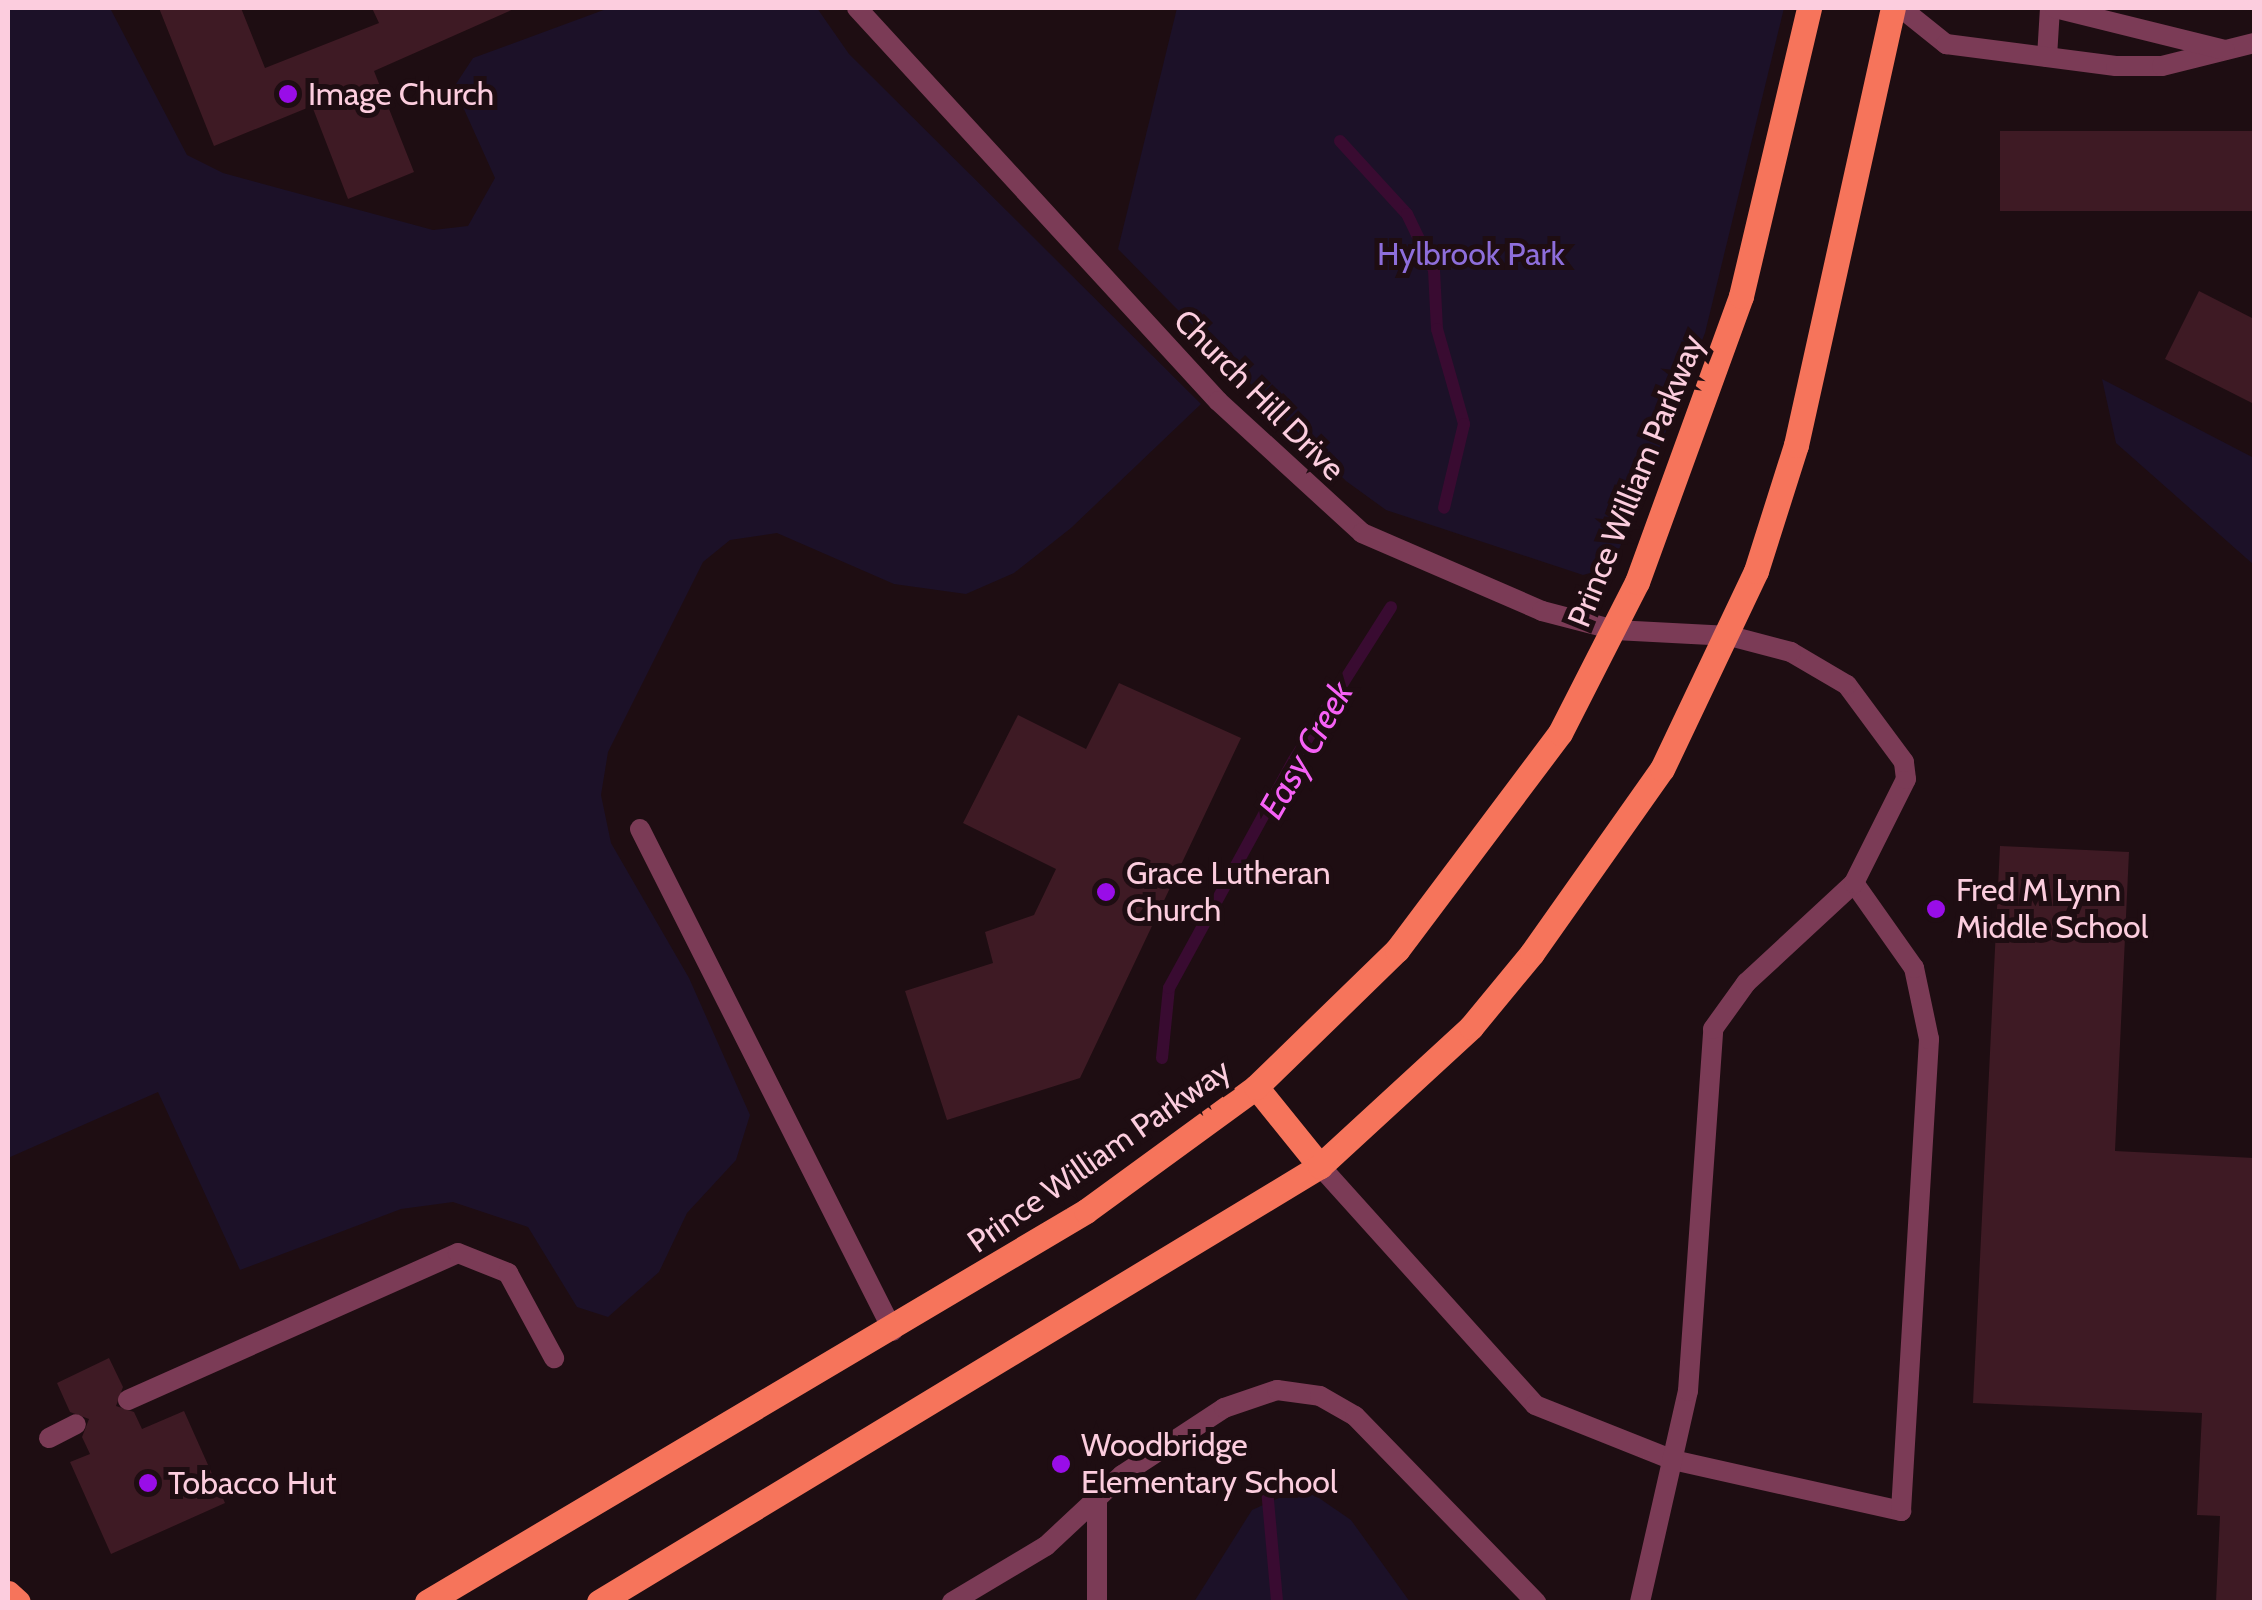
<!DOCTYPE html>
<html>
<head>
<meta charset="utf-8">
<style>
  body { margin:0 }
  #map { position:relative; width:2262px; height:1610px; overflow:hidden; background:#1e0d12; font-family:Cabin,sans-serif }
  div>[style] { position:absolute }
  .green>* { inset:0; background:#1c1128 }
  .stream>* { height:12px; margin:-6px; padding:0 6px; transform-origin:6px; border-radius:6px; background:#390b31 }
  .building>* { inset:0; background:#3e1a24; transform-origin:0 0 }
  .service>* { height:20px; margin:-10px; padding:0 10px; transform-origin:10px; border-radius:10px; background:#7b3b56 }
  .minor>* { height:20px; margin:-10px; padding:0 10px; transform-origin:10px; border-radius:10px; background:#7b3b56 }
  .primary>* { height:25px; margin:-12.5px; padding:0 12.5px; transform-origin:12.5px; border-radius:12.5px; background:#f6745b }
  .dots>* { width:28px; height:28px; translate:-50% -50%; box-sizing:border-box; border:5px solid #1e0d12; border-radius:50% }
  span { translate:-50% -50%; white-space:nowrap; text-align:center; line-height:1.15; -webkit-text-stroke:10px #1e0d12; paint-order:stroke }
  .poi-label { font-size:32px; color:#fccdde }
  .left { translate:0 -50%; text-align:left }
  .park-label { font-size:32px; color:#8e6edb }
  .street-label { font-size:32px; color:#fccdde }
  .water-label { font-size:35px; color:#f661f6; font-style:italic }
  .frame { position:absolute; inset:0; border:10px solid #fccdde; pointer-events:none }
</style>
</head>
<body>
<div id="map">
  <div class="green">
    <i style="clip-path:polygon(8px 8px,110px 8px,187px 155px,223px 173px,433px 230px,468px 226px,495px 178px,454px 87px,473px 58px,609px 8px,817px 8px,849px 54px,1201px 404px,1071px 528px,1014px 573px,966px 594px,894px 584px,777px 533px,730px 540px,703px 562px,608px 752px,601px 795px,611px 843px,689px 978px,750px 1115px,736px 1160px,687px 1213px,659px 1272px,608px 1317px,577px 1307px,528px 1227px,453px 1202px,401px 1209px,240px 1270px,158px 1092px,8px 1158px)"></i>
    <i style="clip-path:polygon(1177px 8px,1784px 8px,1705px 333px,1612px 567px,1583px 575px,1386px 510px,1346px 481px,1118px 249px)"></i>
    <i style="clip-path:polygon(2102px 379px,2254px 458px,2254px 565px,2116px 443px)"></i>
    <i style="clip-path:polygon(1303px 1487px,1351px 1520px,1410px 1602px,1194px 1602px,1252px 1510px)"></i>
  </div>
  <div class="stream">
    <i style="left:1340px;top:141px;width:99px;rotate:47.5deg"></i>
    <i style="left:1407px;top:214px;width:62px;rotate:64.3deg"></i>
    <i style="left:1434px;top:270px;width:59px;rotate:87.1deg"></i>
    <i style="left:1437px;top:329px;width:99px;rotate:74.1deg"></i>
    <i style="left:1464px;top:424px;width:86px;rotate:103.4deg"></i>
    <i style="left:1162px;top:1058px;width:70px;rotate:-84.3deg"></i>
    <i style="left:1169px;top:988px;width:260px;rotate:-61.3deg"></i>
    <i style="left:1294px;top:760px;width:181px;rotate:-57.6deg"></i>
    <i style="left:1267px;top:1489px;width:113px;rotate:84.9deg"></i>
  </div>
  <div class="building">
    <i style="clip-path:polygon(159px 8px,241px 8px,265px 68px,379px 23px,372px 8px,516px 8px,374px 71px,414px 172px,348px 199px,312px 106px,214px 146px)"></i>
    <i style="left:2254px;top:131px;width:80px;height:254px;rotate:90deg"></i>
    <i style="clip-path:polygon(2199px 291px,2254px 319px,2254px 404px,2165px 359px)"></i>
    <i style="clip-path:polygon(1119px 683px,1241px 738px,1080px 1078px,947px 1120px,905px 991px,993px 963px,985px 932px,1034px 915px,1056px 869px,963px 823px,1018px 715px,1086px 749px)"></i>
    <i style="clip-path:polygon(2000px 846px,2129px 852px,2115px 1151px,2254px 1158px,2254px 1602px,2216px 1602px,2220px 1516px,2197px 1515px,2202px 1413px,1973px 1403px)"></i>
    <i style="clip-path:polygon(109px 1358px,123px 1387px,116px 1406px,134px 1412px,142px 1429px,184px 1411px,225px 1503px,111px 1554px,70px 1462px,90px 1454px,82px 1437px,89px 1419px,70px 1412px,57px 1383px)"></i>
  </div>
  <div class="service">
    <i style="left:2047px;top:57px;width:49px;rotate:-86.5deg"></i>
    <i style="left:640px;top:829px;width:562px;rotate:63.25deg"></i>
    <i style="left:1320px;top:1166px;width:321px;rotate:48deg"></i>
    <i style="left:1535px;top:1405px;width:149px;rotate:21.7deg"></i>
    <i style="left:1673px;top:1460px;width:234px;rotate:12.6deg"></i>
    <i style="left:1901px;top:1511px;width:473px;rotate:-86.6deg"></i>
    <i style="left:1929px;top:1039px;width:73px;rotate:-101.9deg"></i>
    <i style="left:1914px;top:968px;width:104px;rotate:-125.2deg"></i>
    <i style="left:128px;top:1400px;width:361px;rotate:-24deg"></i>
    <i style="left:458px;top:1253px;width:54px;rotate:21.8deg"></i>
    <i style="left:508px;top:1273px;width:97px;rotate:61.6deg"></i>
    <i style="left:49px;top:1438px;width:30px;rotate:-27deg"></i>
    <i style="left:952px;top:1602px;width:109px;rotate:-30.8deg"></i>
    <i style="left:1046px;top:1546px;width:104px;rotate:-43.1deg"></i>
    <i style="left:1122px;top:1475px;width:122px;rotate:-33.3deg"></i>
    <i style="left:1224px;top:1408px;width:56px;rotate:-18.8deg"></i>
    <i style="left:1277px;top:1390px;width:43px;rotate:7.9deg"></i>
    <i style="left:1320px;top:1396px;width:40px;rotate:29.7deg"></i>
    <i style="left:1355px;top:1416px;width:260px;rotate:45.8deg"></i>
    <i style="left:1097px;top:1602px;width:104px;rotate:-90deg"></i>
    <i style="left:1640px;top:1602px;width:216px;rotate:-77.2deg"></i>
    <i style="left:1688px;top:1391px;width:363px;rotate:-86deg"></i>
    <i style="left:1713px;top:1029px;width:57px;rotate:-54.3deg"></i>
    <i style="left:1746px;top:983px;width:147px;rotate:-42.8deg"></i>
    <i style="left:1854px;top:883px;width:116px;rotate:-63.4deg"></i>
    <i style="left:1906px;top:779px;width:17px;rotate:-97deg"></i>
    <i style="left:1904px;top:762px;width:96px;rotate:-126.5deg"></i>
    <i style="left:1847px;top:685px;width:65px;rotate:-149.5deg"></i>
    <i style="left:1791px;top:652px;width:63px;rotate:-165.3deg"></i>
  </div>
  <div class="minor">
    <i style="left:857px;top:8px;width:534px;rotate:47.43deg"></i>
    <i style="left:1218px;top:401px;width:195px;rotate:42.5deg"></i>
    <i style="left:1362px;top:533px;width:196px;rotate:23.4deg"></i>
    <i style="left:1542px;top:611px;width:75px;rotate:14.6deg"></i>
    <i style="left:1615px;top:630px;width:115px;rotate:3deg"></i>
    <i style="left:1901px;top:8px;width:58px;rotate:38.7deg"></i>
    <i style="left:1946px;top:44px;width:171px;rotate:7.4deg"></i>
    <i style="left:2116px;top:66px;width:46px"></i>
    <i style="left:2162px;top:66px;width:95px;rotate:-14deg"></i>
    <i style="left:2055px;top:8px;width:175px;rotate:13.9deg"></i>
  </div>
  <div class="primary">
    <i style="left:1256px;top:1087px;width:102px;rotate:51deg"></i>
    <i style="left:8px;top:1593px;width:13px;rotate:42deg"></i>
    <i style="left:427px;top:1602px;width:766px;rotate:-30.68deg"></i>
    <i style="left:1086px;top:1211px;width:210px;rotate:-36.1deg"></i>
    <i style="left:1256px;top:1087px;width:197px;rotate:-44.2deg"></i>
    <i style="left:1397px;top:950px;width:271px;rotate:-53.1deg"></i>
    <i style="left:1560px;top:733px;width:169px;rotate:-63deg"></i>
    <i style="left:1637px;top:582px;width:304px;rotate:-70deg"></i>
    <i style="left:1741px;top:296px;width:296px;rotate:-76.7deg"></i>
    <i style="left:599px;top:1602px;width:843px;rotate:-31.16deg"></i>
    <i style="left:1320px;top:1166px;width:205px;rotate:-42.6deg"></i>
    <i style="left:1471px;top:1027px;width:96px;rotate:-50.5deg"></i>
    <i style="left:1532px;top:953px;width:225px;rotate:-54.8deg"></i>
    <i style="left:1662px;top:769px;width:219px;rotate:-64.6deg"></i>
    <i style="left:1756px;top:571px;width:132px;rotate:-72.4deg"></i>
    <i style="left:1796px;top:445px;width:448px;rotate:-77.5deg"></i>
  </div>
  <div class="dots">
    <i style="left:288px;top:94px;background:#990de8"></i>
    <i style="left:1106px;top:892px;background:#990de8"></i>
    <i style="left:1936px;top:909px;background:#990de8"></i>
    <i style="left:1061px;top:1464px;background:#990de8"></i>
    <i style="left:148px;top:1483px;background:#990de8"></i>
  </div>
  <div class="poi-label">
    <span class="left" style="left:308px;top:94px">Image Church</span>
    <span class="left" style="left:1126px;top:892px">Grace Lutheran<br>Church</span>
    <span class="left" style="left:1956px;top:909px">Fred M Lynn<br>Middle School</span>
    <span class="left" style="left:1081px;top:1464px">Woodbridge<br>Elementary School</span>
    <span class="left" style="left:168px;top:1483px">Tobacco Hut</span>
  </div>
  <div class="park-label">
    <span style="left:1471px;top:254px">Hylbrook Park</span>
  </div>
  <div class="street-label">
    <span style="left:1259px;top:395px;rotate:45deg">Church Hill Drive</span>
    <span style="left:1636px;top:481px;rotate:-68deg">Prince William Parkway</span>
    <span style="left:1099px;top:1156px;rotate:-35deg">Prince William Parkway</span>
  </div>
  <div class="water-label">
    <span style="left:1306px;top:750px;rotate:-60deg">Easy Creek</span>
  </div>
  <div class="frame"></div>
</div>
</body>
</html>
